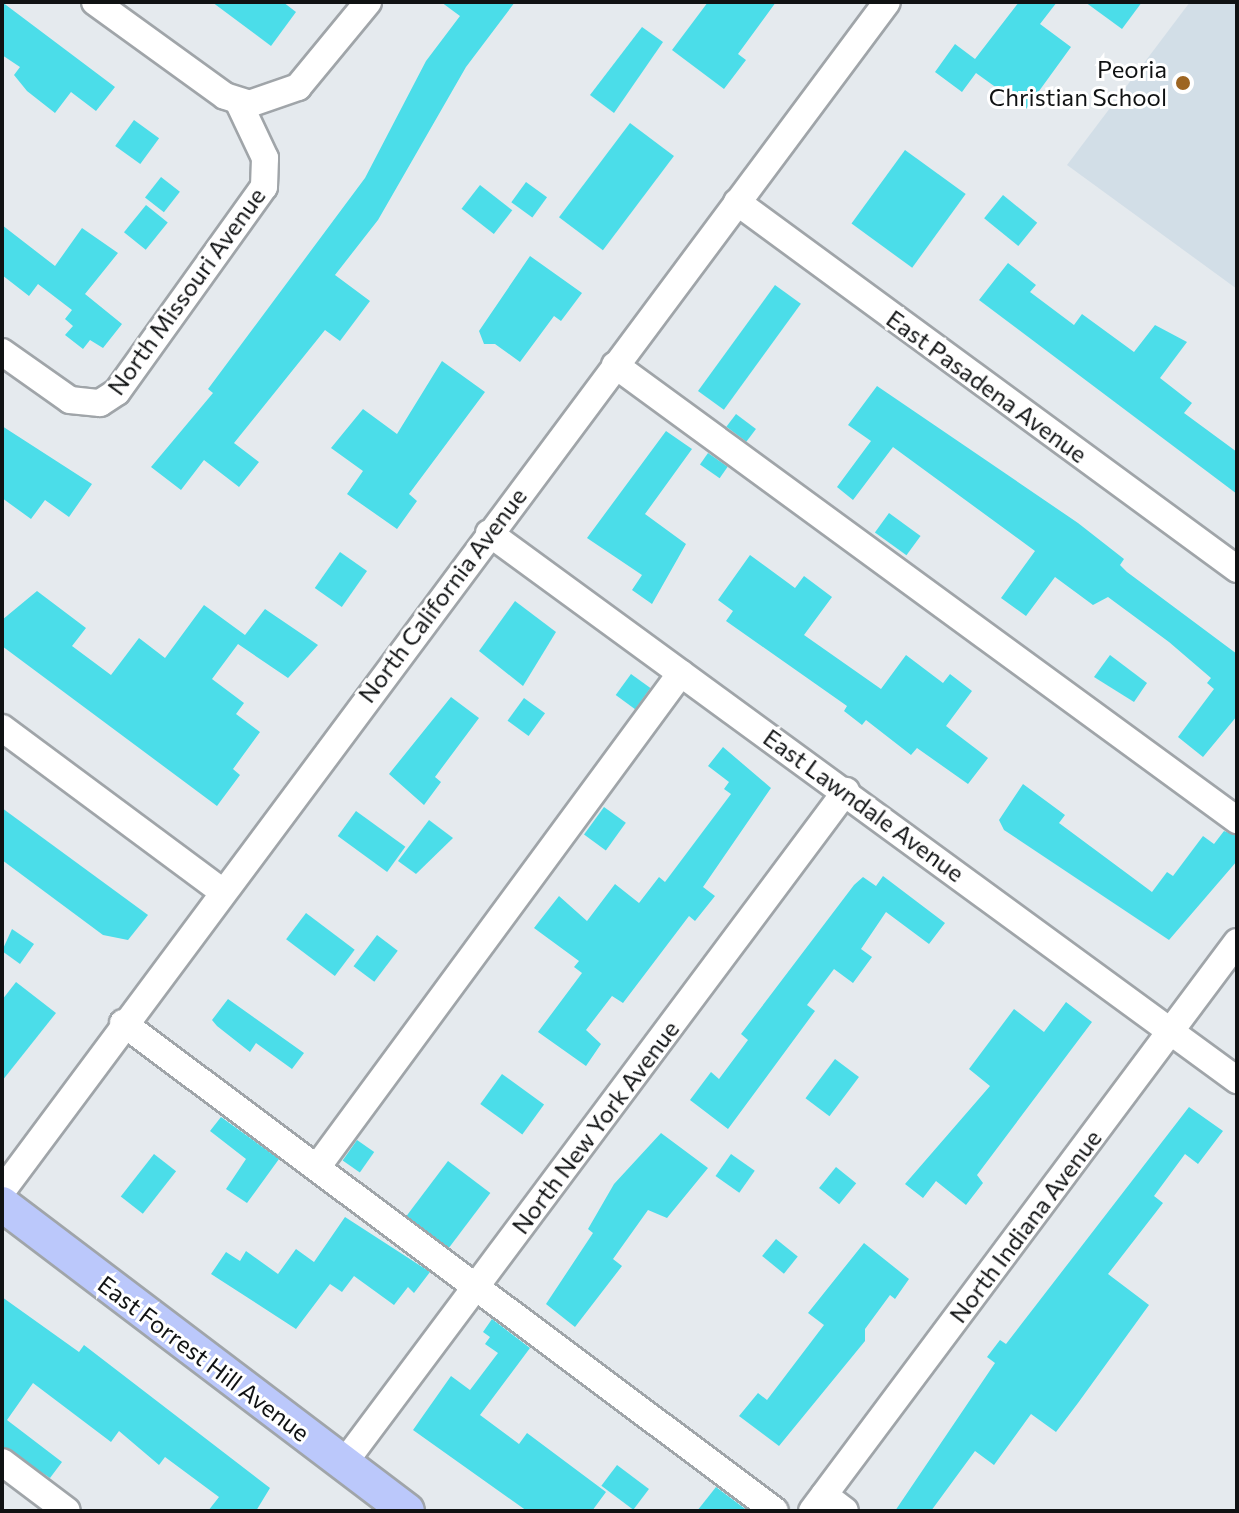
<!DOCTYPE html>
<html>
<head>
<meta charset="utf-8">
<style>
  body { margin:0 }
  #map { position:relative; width:1239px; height:1513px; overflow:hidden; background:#e5eaee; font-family:Commissioner,sans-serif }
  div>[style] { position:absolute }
  .built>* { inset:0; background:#d2dee7 }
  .building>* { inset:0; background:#4bdde9; transform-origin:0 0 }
  .roads { filter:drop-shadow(2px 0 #a0a5a9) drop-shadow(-2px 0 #a0a5a9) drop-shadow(0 2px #a0a5a9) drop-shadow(0 -2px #a0a5a9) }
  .minor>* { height:26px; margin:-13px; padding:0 13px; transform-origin:13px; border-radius:13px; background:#fff }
  .major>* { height:34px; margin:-17px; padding:0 17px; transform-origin:17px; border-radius:17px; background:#bbc8fb }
  .dots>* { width:22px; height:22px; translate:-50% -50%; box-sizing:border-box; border:4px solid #fff; border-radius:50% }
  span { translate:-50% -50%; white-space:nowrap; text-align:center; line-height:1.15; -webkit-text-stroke:6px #fff; paint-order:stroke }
  .poi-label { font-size:24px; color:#101213 }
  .right { translate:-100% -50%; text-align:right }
  .street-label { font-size:24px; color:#101213 }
  .frame { position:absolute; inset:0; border:4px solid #101213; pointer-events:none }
</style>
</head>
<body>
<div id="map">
  <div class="built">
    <i style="clip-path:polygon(1190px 2px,1237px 2px,1237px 289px,1067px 165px)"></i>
  </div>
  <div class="building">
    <i style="clip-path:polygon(2px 2px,115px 87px,96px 111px,71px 92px,55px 113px,27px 91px,14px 75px,20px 67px,2px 55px)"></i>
    <i style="clip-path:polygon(212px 2px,283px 2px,296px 12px,271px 46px)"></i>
    <i style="clip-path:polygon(441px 2px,515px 2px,466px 67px,378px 220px,335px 275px,370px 301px,340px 341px,325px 330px,234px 443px,259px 462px,239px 487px,204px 460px,181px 490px,151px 467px,213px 393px,208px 389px,365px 178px,426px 61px,460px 16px)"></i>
    <i style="clip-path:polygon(708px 2px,776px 2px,738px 54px,746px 60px,724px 89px,672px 50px)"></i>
    <i style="clip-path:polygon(1019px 2px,1057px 2px,1040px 24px,1071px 47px,1026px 109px,976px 73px,962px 92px,935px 72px,955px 44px,975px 59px)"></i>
    <i style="clip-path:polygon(1085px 2px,1142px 2px,1122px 29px)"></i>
    <i style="clip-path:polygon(642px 27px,663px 42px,614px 113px,590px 95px)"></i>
    <i style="left:134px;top:120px;width:31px;height:32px;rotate:36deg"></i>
    <i style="left:630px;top:123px;width:55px;height:118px;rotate:37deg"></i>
    <i style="left:905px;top:150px;width:75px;height:91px;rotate:36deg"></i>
    <i style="left:161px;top:177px;width:24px;height:26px;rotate:38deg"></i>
    <i style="left:526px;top:182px;width:26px;height:25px;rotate:36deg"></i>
    <i style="left:480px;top:185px;width:41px;height:30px;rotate:38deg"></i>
    <i style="left:1003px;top:195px;width:44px;height:30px;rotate:39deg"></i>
    <i style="left:146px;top:205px;width:28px;height:35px;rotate:39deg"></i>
    <i style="clip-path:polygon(2px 225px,55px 266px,82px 228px,118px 253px,85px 294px,122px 324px,103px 348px,90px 340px,83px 349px,65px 335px,73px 326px,65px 319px,72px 310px,38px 284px,29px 296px,2px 275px)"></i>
    <i style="clip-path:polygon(530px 256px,582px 293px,561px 321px,554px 316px,520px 362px,495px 344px,484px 344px,479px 331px)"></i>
    <i style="clip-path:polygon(1008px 263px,1036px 285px,1030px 292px,1074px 325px,1082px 314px,1134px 352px,1155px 325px,1187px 342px,1160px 378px,1192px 403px,1184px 413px,1237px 452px,1237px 494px,979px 300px)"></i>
    <i style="left:775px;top:285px;width:32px;height:131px;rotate:36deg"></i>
    <i style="clip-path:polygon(442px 361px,485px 392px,409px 494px,417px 501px,397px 529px,347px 494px,363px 471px,331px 448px,363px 409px,397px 434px)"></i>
    <i style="clip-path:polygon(877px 386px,1078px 523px,1124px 559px,1120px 565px,1127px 572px,1237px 654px,1237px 716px,1203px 757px,1178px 737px,1214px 689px,1207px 683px,1211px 678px,1169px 642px,1108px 597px,1093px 605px,1055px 577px,1026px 616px,1001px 598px,1035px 551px,893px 447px,853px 500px,837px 487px,871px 441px,848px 425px)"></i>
    <i style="left:736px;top:414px;width:25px;height:16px;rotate:37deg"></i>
    <i style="clip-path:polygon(2px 426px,92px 484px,69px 517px,45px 500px,31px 519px,2px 498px)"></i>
    <i style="clip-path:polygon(666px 431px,692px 449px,645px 514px,686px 544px,652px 604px,632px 590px,642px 575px,587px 538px)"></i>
    <i style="left:708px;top:453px;width:24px;height:14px;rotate:35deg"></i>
    <i style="left:889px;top:513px;width:39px;height:24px;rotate:36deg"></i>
    <i style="left:340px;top:552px;width:33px;height:44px;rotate:35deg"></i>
    <i style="clip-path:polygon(750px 555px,795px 588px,804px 576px,832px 597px,804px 635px,881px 689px,906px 655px,943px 683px,950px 674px,972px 691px,946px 726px,988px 758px,968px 784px,917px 748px,911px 755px,866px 720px,862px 725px,844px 711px,847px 706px,726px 621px,733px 611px,718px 600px)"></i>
    <i style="clip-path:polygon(37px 591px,86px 628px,72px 646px,111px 675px,139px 638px,165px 658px,204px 605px,245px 635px,265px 609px,318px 645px,288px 678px,238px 644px,212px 679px,244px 703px,236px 714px,260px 732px,233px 769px,240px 775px,217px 806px,2px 646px,2px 620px)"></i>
    <i style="clip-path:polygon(515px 601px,556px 632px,523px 686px,479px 651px)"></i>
    <i style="clip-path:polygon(1110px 655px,1147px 683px,1134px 702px,1094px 677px)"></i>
    <i style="left:631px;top:674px;width:24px;height:26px;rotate:36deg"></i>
    <i style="clip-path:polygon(451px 697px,479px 718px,435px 777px,441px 782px,424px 805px,389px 774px)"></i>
    <i style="left:524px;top:698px;width:26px;height:28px;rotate:36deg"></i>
    <i style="clip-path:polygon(723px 747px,771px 788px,703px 887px,715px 896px,695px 921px,689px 916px,623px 1003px,612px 996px,586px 1030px,601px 1044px,586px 1066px,538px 1032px,582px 973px,574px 967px,579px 961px,534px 928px,559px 896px,587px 921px,615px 884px,639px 903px,659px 877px,665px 882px,731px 794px,724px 789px,729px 782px,708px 766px)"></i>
    <i style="clip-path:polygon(1023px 784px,1065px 815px,1059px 823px,1152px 892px,1167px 872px,1173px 876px,1203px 836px,1214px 844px,1224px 831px,1237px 836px,1237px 861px,1169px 940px,1004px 830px,999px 820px)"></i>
    <i style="left:604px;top:807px;width:27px;height:34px;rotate:36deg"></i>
    <i style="clip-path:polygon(2px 808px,148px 915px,128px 940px,103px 935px,2px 860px)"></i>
    <i style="left:356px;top:811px;width:61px;height:31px;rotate:36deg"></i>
    <i style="clip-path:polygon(429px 820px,453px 838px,416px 874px,398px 861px)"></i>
    <i style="clip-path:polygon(883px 876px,945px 923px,929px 944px,886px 912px,861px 949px,872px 957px,853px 983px,834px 969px,807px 1005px,815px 1011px,728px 1129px,690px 1100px,711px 1072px,719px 1079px,748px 1040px,741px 1034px,854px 885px,863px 877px,876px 886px)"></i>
    <i style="left:306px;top:913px;width:61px;height:33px;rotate:37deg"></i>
    <i style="clip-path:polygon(12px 929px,34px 944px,20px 964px,2px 951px)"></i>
    <i style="left:377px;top:935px;width:26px;height:39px;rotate:37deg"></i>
    <i style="clip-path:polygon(16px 982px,56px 1013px,2px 1081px,2px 1000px)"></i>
    <i style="clip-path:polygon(228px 999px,304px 1053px,292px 1069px,256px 1043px,250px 1052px,217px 1026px,212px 1020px)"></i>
    <i style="clip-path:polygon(1066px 1002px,1092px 1022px,977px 1175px,983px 1183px,966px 1205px,936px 1181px,923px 1198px,905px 1184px,990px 1086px,969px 1069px,1014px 1009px,1044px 1032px)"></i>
    <i style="left:835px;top:1059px;width:30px;height:49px;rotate:37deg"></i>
    <i style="left:502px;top:1074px;width:52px;height:37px;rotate:36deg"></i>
    <i style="clip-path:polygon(1189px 1107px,1223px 1131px,1198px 1164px,1185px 1154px,1154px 1196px,1163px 1203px,1108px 1274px,1149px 1305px,1078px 1403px,1056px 1432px,1031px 1414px,994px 1465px,975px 1451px,931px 1511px,895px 1511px,995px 1363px,987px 1357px,1000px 1340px,1006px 1344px)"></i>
    <i style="clip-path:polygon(221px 1117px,279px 1159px,247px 1203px,226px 1189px,246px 1159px,210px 1131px)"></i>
    <i style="clip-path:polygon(661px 1133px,708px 1168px,667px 1218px,648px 1210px,613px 1259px,622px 1266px,575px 1327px,546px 1304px,593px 1233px,588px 1229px,614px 1184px)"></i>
    <i style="left:357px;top:1140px;width:21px;height:25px;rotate:35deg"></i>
    <i style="left:154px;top:1154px;width:28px;height:54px;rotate:38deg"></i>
    <i style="left:731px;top:1154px;width:29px;height:27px;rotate:35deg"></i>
    <i style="left:448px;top:1161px;width:53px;height:69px;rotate:37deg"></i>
    <i style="left:836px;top:1167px;width:26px;height:27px;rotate:39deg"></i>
    <i style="clip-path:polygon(345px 1217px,430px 1272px,414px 1293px,408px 1287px,394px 1305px,354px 1276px,342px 1292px,330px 1284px,296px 1329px,211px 1274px,226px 1252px,240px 1261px,246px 1251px,278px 1274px,296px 1249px,314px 1262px)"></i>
    <i style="left:776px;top:1239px;width:28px;height:22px;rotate:39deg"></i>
    <i style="clip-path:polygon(864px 1243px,909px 1279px,895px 1299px,890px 1295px,865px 1329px,865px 1341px,779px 1446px,739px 1416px,758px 1393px,767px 1400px,824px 1325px,808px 1313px)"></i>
    <i style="clip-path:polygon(2px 1297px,79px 1352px,84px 1345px,270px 1488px,256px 1511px,208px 1511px,219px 1497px,165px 1457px,159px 1465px,119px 1431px,111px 1442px,33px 1383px,7px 1420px,62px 1462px,50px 1478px,2px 1446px)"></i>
    <i style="clip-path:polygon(492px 1319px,530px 1348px,480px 1415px,519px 1444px,527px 1433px,606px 1492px,592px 1511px,527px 1511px,413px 1430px,451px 1376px,470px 1390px,498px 1353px,485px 1344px,490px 1337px,483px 1332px)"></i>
    <i style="left:617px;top:1465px;width:40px;height:26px;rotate:37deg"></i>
    <i style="clip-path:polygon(716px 1487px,748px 1511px,697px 1511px)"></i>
  </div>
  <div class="roads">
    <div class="minor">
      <i style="left:95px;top:2px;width:160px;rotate:35.9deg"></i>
      <i style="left:225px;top:96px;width:25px;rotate:18deg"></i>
      <i style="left:249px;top:104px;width:52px;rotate:-19.1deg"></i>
      <i style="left:298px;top:87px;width:110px;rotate:-50.5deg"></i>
      <i style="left:737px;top:202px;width:620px;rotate:36.28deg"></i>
      <i style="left:2px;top:352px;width:83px;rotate:35.2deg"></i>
      <i style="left:70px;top:400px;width:30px;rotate:6deg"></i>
      <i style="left:100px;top:403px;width:20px;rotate:-33deg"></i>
      <i style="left:117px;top:392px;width:252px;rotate:-54.4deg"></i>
      <i style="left:264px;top:187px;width:29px;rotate:-88deg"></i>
      <i style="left:265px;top:158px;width:61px;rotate:-115.3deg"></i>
      <i style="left:615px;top:365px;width:771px;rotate:36.19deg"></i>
      <i style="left:489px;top:533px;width:927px;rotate:36.18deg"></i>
      <i style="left:2px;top:728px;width:272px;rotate:36.6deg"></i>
      <i style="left:123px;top:1023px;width:814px;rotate:36.81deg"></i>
      <i style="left:318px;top:1166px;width:612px;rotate:-53.64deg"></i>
      <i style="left:2px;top:1191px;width:1482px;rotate:-53.34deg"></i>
      <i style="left:2px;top:1462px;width:81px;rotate:37deg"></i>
      <i style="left:344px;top:1463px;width:839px;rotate:-53.24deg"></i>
      <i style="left:824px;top:1495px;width:26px;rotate:37deg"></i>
      <i style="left:812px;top:1511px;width:710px;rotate:-53.24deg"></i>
    </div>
    <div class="major">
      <i style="left:2px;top:1204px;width:508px;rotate:37.16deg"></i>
    </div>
  </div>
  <div class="dots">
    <i style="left:1183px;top:83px;background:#9d6522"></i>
  </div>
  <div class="poi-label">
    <span class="right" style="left:1167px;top:83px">Peoria<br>Christian School</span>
  </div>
  <div class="street-label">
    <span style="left:186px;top:291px;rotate:-54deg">North Missouri Avenue</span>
    <span style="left:987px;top:386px;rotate:36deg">East Pasadena Avenue</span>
    <span style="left:442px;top:595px;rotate:-53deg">North California Avenue</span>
    <span style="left:864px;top:805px;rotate:36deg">East Lawndale Avenue</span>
    <span style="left:595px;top:1127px;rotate:-53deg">North New York Avenue</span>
    <span style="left:1025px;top:1226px;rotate:-53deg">North Indiana Avenue</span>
    <span style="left:204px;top:1358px;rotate:37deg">East Forrest Hill Avenue</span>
  </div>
  <div class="frame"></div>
</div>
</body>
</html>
